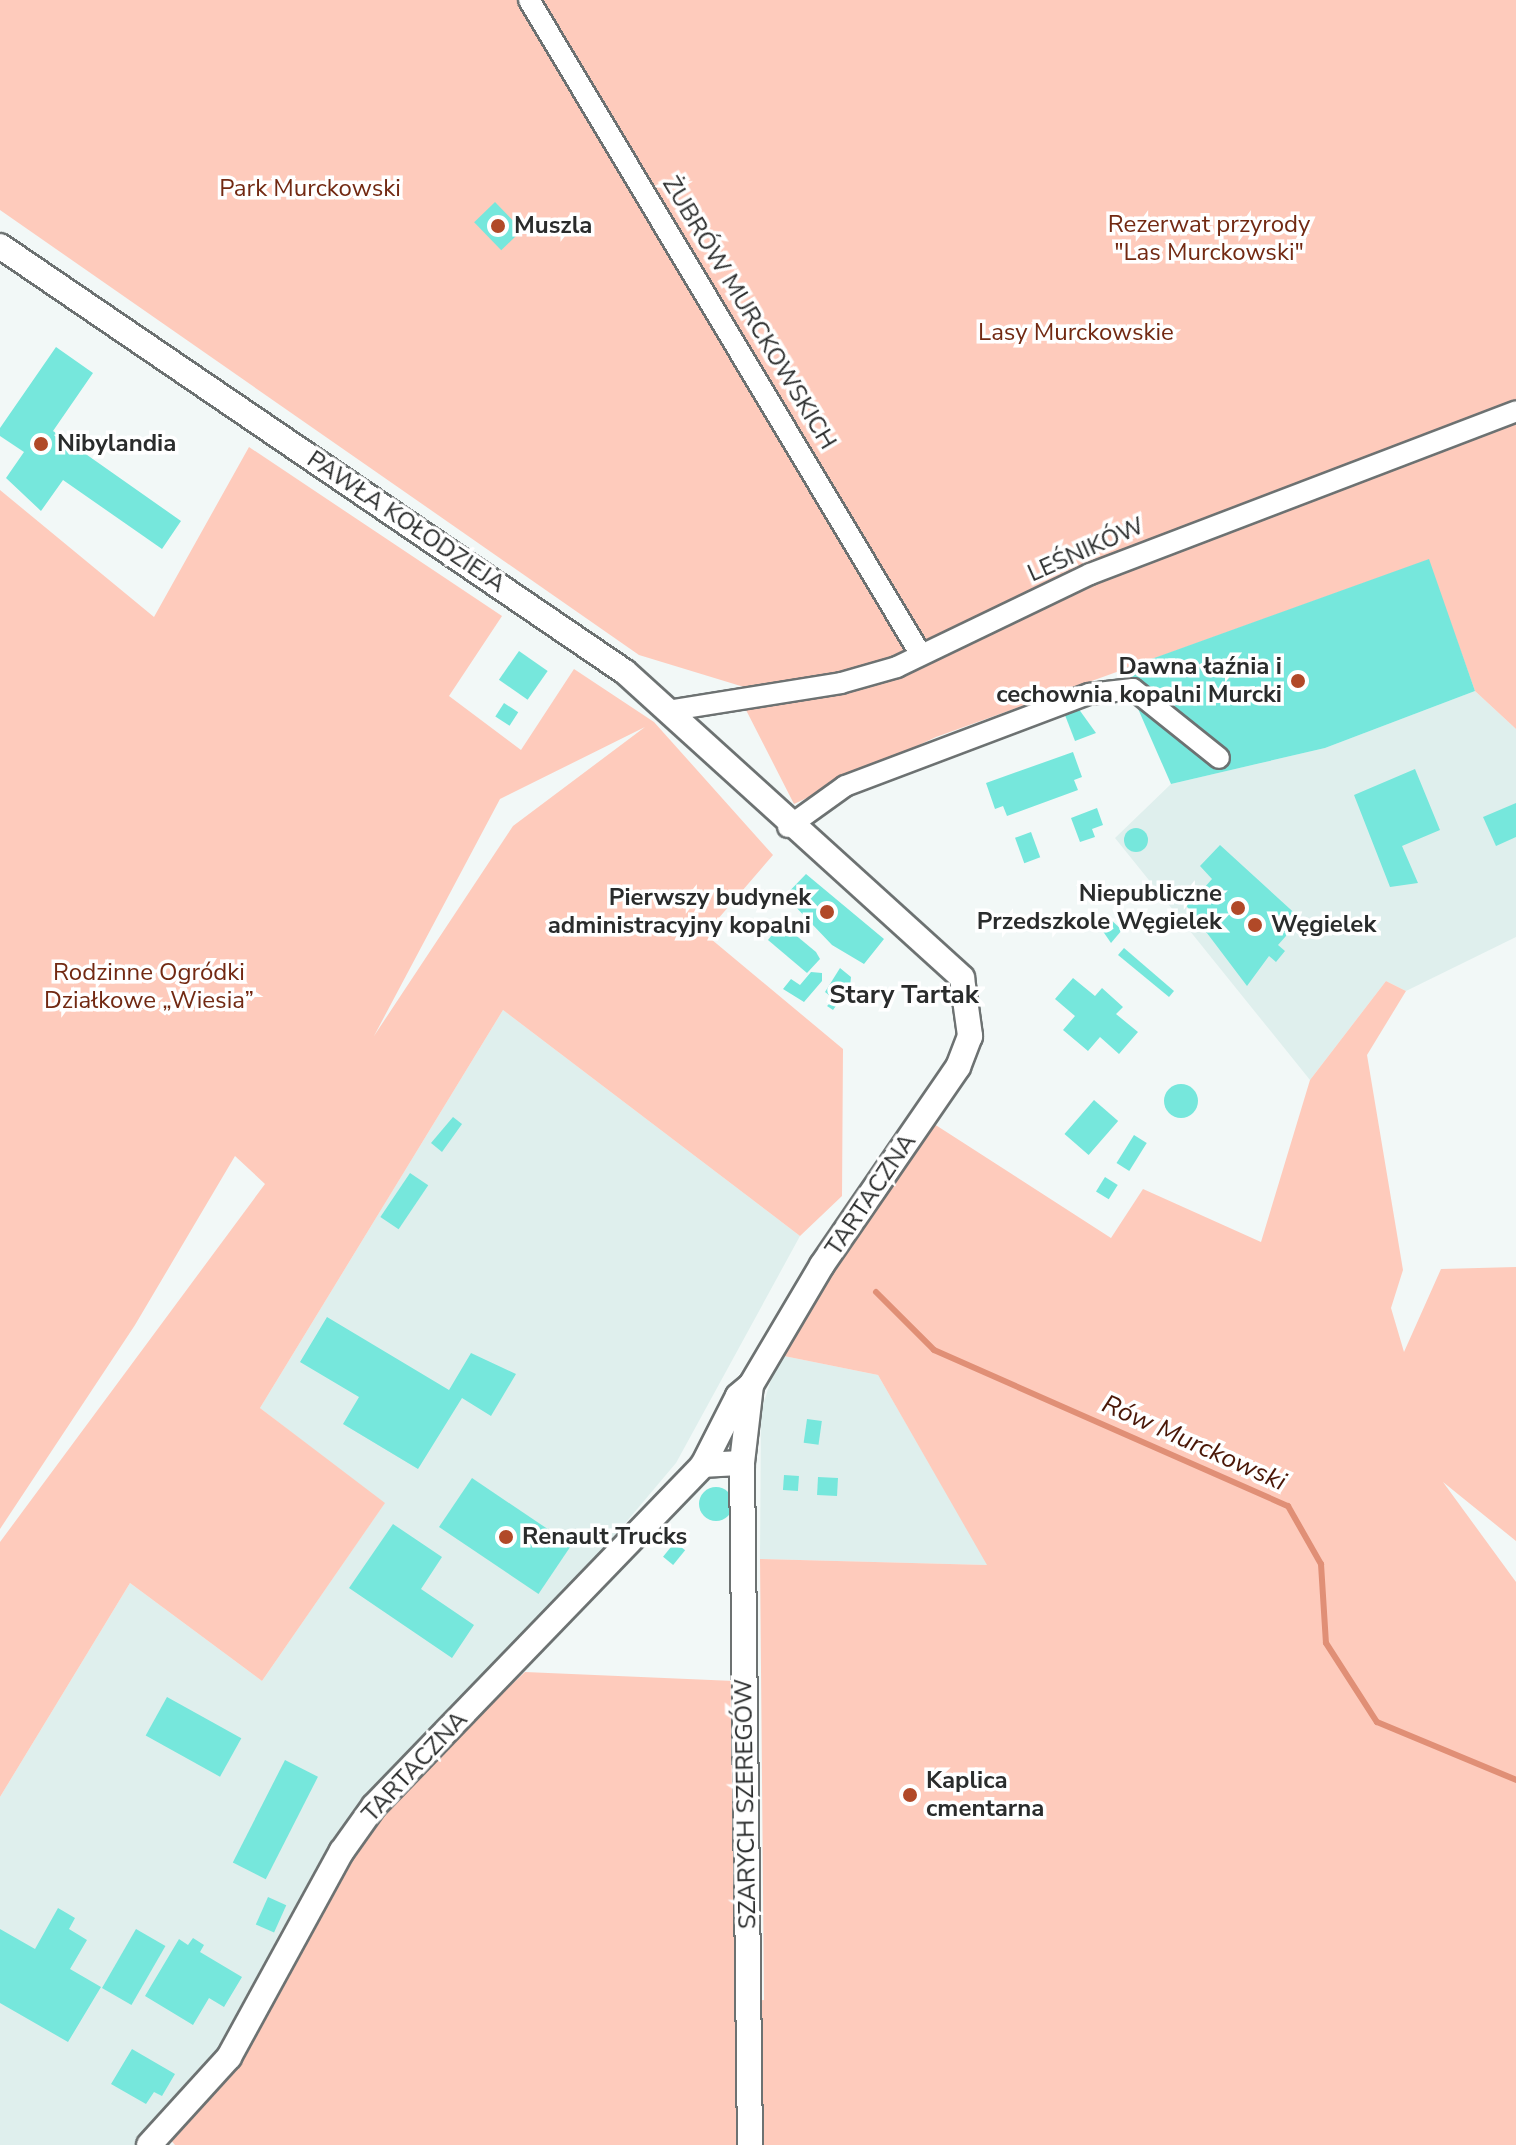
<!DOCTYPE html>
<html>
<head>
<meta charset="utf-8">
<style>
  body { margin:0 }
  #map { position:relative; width:1516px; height:2145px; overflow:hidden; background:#f2f8f7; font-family:"Nunito Sans",sans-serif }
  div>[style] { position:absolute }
  .built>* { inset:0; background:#dfefed }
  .green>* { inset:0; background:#fecbbc }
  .stream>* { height:6px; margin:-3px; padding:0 3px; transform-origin:3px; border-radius:3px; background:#e08f76 }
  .building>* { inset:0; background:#76e7dc; transform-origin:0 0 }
  .round { border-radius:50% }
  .roads { filter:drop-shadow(2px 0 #6d7272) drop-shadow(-2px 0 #6d7272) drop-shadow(0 2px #6d7272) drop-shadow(0 -2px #6d7272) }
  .minor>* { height:20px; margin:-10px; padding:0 10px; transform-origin:10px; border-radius:10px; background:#fff }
  .tertiary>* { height:24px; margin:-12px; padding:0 12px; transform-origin:12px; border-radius:12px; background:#fff }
  .dots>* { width:22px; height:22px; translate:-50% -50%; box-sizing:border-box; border:4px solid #fff; border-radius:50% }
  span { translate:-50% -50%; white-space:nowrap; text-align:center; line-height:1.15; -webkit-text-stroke:7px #fff; paint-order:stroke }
  .park-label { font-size:24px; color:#722912 }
  .poi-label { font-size:24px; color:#2a2c2c; font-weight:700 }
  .left { translate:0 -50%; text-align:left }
  .right { translate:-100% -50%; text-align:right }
  .street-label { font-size:24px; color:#2a2c2c }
  .neighbourhood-label { font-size:26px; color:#2a2c2c; font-weight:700 }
  .water-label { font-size:26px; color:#4a1707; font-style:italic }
</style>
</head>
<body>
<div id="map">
  <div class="built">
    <i style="clip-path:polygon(1475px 691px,1516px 729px,1516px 937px,1406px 991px,1386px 981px,1310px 1080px,1115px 838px,1171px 784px,1325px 748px)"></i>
    <i style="clip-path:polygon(503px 1010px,800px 1236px,676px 1463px,546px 1617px,390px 1774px,225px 2054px,143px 2145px,0 2145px,0 1797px,130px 1583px,262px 1681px,384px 1504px,260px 1408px)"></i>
    <i style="clip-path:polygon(779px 1355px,878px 1375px,988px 1565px,760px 1559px,761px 1411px)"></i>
  </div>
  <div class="green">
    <i style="clip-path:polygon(0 0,1516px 0,1516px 729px,1475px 691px,1428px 560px,936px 737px,794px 804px,745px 708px,801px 680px,744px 687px,639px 655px,0 210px)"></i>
    <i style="clip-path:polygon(evenodd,249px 447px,502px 616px,449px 696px,521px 750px,574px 669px,654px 722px,773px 855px,705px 934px,843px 1049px,842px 1196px,800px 1236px,503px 1010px,260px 1408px,385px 1503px,262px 1681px,130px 1583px,0 1797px,0 1542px,265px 1184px,235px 1156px,135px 1325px,0 1529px,0 490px,154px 617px,249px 447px,645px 727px,513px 826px,374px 1036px,500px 799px,645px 727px)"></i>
    <i style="clip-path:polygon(1386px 981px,1406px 991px,1367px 1055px,1403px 1270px,1391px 1308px,1404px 1352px,1441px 1269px,1516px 1267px,1516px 1541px,1443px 1482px,1516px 1582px,1516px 2145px,175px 2145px,169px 2138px,234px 2065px,386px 1803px,525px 1672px,734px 1681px,738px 2002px,764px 2000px,760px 1559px,987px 1565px,878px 1375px,779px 1355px,931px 1122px,1111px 1238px,1143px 1189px,1261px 1242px,1310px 1080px)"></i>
  </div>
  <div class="stream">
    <i style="left:876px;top:1292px;width:82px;rotate:45deg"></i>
    <i style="left:934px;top:1350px;width:387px;rotate:23.8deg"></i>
    <i style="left:1288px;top:1506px;width:67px;rotate:60.4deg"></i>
    <i style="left:1321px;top:1564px;width:79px;rotate:86.4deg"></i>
    <i style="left:1326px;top:1643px;width:94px;rotate:57.2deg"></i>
    <i style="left:1377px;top:1722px;width:151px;rotate:22.6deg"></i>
  </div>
  <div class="building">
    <i style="left:495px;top:202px;width:39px;height:29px;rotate:46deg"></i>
    <i style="clip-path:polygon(56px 347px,93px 373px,53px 431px,181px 521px,162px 549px,63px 480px,41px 511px,6px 478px,24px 452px,0 436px,0 428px)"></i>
    <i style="clip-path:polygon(1429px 559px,1475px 691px,1325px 748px,1171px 784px,1121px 670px)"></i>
    <i style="left:519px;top:651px;width:35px;height:35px;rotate:35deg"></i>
    <i style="left:504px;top:703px;width:17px;height:16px;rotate:33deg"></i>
    <i style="clip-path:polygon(1078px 708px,1096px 733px,1075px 741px,1063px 710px)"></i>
    <i style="clip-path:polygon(1073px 752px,1082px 777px,1074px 780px,1078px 790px,1007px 816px,1003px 806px,995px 809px,986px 783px)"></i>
    <i style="clip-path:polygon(1415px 769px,1440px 830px,1402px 846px,1418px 883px,1390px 887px,1354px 795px)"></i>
    <i style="clip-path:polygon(1516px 803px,1516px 837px,1496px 846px,1483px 817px)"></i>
    <i style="clip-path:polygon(1097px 808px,1103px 825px,1092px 829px,1095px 837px,1080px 842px,1071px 818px)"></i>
    <i class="round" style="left:1124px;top:828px;width:24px;height:24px"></i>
    <i style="left:1031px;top:832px;width:27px;height:17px;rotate:70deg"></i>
    <i style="clip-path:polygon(1220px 845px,1301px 919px,1278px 945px,1285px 951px,1276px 962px,1269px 956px,1247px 986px,1179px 896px,1189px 888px,1197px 896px,1212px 879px,1200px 866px)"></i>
    <i style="clip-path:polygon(806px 874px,884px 939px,864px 964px,832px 945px,791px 902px,780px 901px)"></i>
    <i style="clip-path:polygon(1109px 918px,1122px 930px,1111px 943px,1100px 927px)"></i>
    <i style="clip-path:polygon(781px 923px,816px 952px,820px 959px,807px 973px,768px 940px)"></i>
    <i style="clip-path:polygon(1124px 948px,1174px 991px,1169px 997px,1118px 955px)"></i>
    <i style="clip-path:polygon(840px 968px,851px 977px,850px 987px,833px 1010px,827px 1006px,834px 999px,825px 992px)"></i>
    <i style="clip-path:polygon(811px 972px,822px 973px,822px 981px,804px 1002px,783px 989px,791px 979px,800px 985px)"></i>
    <i style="clip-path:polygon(1073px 978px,1095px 996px,1102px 988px,1123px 1007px,1116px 1014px,1138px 1032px,1119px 1054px,1100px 1037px,1088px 1051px,1063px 1030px,1075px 1016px,1055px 999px)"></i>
    <i class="round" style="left:1164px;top:1084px;width:34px;height:34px"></i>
    <i style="left:1094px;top:1100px;width:32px;height:45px;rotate:41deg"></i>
    <i style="clip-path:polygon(453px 1117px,462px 1124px,442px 1152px,431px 1143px)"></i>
    <i style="left:1134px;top:1135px;width:15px;height:33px;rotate:32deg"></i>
    <i style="left:410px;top:1173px;width:22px;height:53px;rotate:34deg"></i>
    <i style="left:1105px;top:1177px;width:15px;height:17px;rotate:32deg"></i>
    <i style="clip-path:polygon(327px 1317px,449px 1390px,471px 1353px,516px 1374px,491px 1416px,462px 1398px,418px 1469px,343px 1424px,359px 1397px,300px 1362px)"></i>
    <i style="left:807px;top:1419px;width:15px;height:24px;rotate:8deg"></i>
    <i style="left:784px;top:1475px;width:15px;height:15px;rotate:4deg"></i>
    <i style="left:818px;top:1477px;width:20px;height:18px;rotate:3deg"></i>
    <i style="left:472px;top:1478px;width:120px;height:59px;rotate:34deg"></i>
    <i class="round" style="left:699px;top:1487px;width:34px;height:34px"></i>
    <i style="clip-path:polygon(393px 1524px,442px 1557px,421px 1589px,474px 1625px,452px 1658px,349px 1588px)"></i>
    <i style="left:675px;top:1542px;width:13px;height:19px;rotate:39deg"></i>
    <i style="left:167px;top:1697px;width:85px;height:44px;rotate:29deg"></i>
    <i style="left:285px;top:1760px;width:37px;height:115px;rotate:27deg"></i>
    <i style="left:268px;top:1897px;width:20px;height:30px;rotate:24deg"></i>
    <i style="clip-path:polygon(58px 1908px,75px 1918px,69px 1929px,87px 1940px,70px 1969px,101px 1987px,68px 2042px,0 2003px,0 1929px,35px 1949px)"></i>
    <i style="left:136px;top:1929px;width:34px;height:68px;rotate:30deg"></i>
    <i style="clip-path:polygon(193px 1938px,204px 1945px,200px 1952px,242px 1977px,224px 2007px,209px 1998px,193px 2025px,145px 1996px,179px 1939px,188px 1945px)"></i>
    <i style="clip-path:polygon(132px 2049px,175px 2074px,162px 2096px,154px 2092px,146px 2104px,111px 2084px)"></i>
  </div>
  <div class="roads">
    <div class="minor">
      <i style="left:529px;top:0;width:763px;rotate:59.1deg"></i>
      <i style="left:673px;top:710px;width:170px;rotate:-9.1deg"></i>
      <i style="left:841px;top:683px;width:58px;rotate:-15.9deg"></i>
      <i style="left:897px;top:667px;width:214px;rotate:-25.7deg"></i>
      <i style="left:1090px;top:574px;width:456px;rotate:-20.9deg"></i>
      <i style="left:788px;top:827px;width:70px;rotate:-35.7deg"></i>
      <i style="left:845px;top:786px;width:261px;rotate:-20.7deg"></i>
      <i style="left:1089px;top:694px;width:44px;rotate:-6.5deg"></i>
      <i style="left:1133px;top:689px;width:110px;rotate:38.7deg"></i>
    </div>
    <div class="tertiary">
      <i style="left:0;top:246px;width:756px;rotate:34.28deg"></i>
      <i style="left:625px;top:672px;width:455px;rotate:42.2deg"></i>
      <i style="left:962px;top:978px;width:59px;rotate:82.1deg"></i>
      <i style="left:970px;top:1036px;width:33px;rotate:111deg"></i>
      <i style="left:958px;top:1067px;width:240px;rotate:124.5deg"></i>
      <i style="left:822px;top:1265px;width:139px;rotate:120.6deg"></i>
      <i style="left:751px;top:1385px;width:79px;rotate:96.6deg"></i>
      <i style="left:742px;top:1463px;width:682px;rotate:89.33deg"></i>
      <i style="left:703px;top:1465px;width:77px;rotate:-63.1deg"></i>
      <i style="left:738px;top:1396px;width:16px;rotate:-40deg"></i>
      <i style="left:149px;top:2145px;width:119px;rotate:-47.7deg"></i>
      <i style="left:229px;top:2057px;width:235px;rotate:-61.3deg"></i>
      <i style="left:342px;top:1851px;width:55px;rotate:-54.6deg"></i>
      <i style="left:374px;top:1806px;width:474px;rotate:-46deg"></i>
      <i style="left:703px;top:1465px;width:39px;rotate:-3deg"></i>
    </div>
  </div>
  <div class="dots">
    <i style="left:498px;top:226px;background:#b14928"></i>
    <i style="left:41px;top:444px;background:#b14928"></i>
    <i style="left:1298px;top:681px;background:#b14928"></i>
    <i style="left:1238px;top:908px;background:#b14928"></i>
    <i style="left:827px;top:912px;background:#b14928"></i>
    <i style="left:1255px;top:925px;background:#b14928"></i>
    <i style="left:506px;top:1537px;background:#b14928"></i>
    <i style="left:910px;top:1795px;background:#b14928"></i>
  </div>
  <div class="park-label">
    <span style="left:310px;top:189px">Park Murckowski</span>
    <span style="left:1209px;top:239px">Rezerwat przyrody<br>"Las Murckowski"</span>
    <span style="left:1076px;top:333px">Lasy Murckowskie</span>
    <span style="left:149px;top:987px">Rodzinne Ogródki<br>Działkowe „Wiesia”</span>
  </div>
  <div class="poi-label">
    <span class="left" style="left:514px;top:226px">Muszla</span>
    <span class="left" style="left:57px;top:444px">Nibylandia</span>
    <span class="right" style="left:1282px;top:681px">Dawna łaźnia i<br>cechownia kopalni Murcki</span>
    <span class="right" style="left:1222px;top:908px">Niepubliczne<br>Przedszkole Węgielek</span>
    <span class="right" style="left:811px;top:912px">Pierwszy budynek<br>administracyjny kopalni</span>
    <span class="left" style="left:1271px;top:925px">Węgielek</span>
    <span class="left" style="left:522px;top:1537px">Renault Trucks</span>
    <span class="left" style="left:926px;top:1795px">Kaplica<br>cmentarna</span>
  </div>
  <div class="street-label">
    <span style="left:749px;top:313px;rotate:59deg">ŻUBRÓW MURCKOWSKICH</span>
    <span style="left:406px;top:522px;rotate:34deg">PAWŁA KOŁODZIEJA</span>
    <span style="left:1086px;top:550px;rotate:-24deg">LEŚNIKÓW</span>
    <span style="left:871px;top:1195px;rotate:-56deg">TARTACZNA</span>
    <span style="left:415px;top:1767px;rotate:-47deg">TARTACZNA</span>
    <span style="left:746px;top:1804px;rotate:-91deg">SZARYCH SZEREGÓW</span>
  </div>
  <div class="neighbourhood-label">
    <span style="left:904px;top:995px">Stary Tartak</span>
  </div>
  <div class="water-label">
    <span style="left:1194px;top:1443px;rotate:24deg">Rów Murckowski</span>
  </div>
</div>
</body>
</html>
